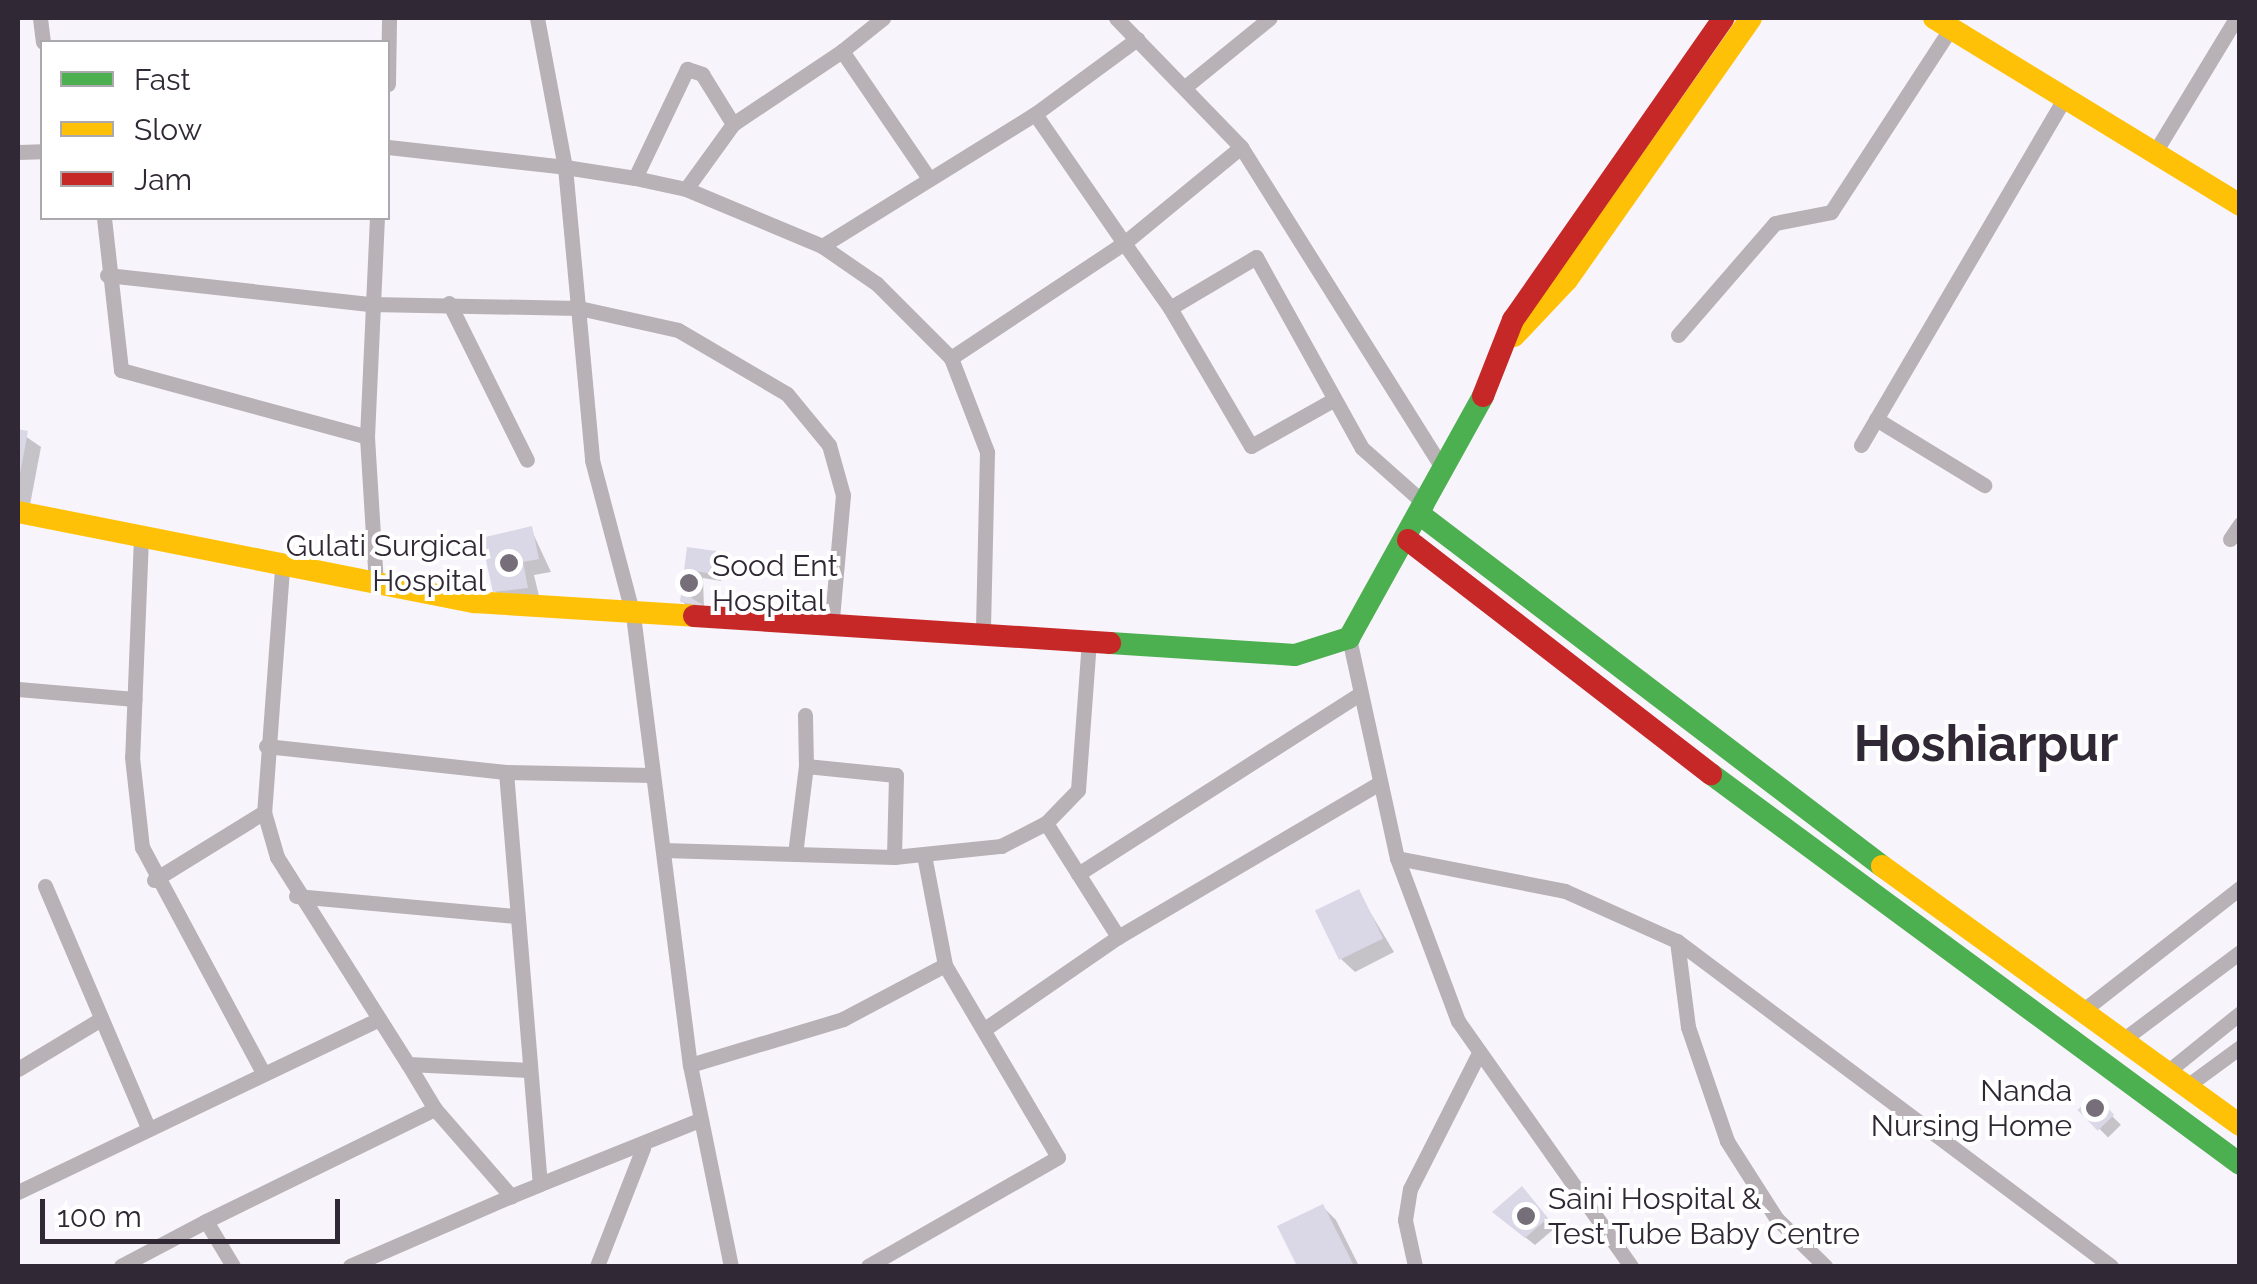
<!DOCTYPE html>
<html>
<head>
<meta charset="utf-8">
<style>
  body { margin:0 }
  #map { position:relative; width:2257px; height:1284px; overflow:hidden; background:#f8f4fb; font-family:Raleway,sans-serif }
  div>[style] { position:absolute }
  .shadow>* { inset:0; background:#0003; transform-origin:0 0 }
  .building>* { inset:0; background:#dad8e7; transform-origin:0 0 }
  .street>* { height:15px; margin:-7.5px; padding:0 7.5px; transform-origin:7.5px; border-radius:7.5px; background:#b8b1b6 }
  .fast>* { height:22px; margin:-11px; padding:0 11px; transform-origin:11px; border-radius:11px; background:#4caf50 }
  .slow>* { height:22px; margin:-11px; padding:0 11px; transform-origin:11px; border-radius:11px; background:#ffc107 }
  .jam>* { height:22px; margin:-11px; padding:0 11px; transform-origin:11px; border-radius:11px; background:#c62828 }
  .dots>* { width:28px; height:28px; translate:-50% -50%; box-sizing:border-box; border:5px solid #fff; border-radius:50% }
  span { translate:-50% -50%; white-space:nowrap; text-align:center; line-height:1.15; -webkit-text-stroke:8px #fff; paint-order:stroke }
  .poi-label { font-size:30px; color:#302834 }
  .right { translate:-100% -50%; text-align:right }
  .left { translate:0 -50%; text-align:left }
  .town-label { font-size:50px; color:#302834; font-weight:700 }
  .frame { position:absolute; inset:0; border:20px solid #302834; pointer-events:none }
  .legend { position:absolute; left:40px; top:40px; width:350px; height:180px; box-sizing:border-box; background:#fff; border:2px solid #aca9ae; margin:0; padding:12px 18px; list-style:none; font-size:30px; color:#302834 }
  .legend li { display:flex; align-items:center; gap:20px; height:50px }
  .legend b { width:50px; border:2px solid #aca9ae }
  .scale { position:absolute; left:40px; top:1199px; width:300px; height:45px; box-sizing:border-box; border:5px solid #302834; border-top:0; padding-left:12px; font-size:30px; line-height:35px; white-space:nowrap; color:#302834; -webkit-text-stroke:8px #fff; paint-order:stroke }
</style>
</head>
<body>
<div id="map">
  <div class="shadow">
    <i style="clip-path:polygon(18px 431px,41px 447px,29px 510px,18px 507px)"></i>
    <i style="clip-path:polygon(531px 529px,551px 572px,534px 575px,540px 600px,509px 604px,495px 591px)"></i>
    <i style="clip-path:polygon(690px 550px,723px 562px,721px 581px,703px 578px,704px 608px,691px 610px,683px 602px)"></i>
    <i style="clip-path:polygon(1358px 892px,1394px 952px,1355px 972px,1341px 959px)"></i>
    <i style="left:2094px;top:1098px;width:38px;height:18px;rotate:45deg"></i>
    <i style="clip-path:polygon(1530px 1198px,1555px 1228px,1535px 1245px,1504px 1220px)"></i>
    <i style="clip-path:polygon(1323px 1207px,1336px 1220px,1359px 1266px,1299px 1266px,1281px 1227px)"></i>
  </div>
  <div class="building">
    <i style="clip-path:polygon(18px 429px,28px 431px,19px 479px,18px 479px)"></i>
    <i style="clip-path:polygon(532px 526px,539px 559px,523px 562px,528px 588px,493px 592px,481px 538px)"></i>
    <i style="clip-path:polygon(687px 547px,716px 551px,713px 574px,695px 571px,691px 598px,705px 606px,680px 602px)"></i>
    <i style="left:1359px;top:889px;width:55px;height:49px;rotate:64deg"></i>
    <i style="left:2094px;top:1094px;width:29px;height:23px;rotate:46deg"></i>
    <i style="clip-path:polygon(1522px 1186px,1548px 1218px,1525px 1238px,1492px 1212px)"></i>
    <i style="clip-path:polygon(1323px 1204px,1354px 1266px,1297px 1266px,1277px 1226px)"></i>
  </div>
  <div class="street">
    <i style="left:40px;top:18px;width:24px;rotate:83deg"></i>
    <i style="left:537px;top:18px;width:152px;rotate:79.4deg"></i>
    <i style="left:565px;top:167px;width:71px;rotate:8.9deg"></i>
    <i style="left:635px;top:178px;width:121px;rotate:-64.5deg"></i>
    <i style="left:687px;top:69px;width:16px;rotate:18deg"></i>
    <i style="left:702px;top:74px;width:59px;rotate:58.2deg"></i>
    <i style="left:1116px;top:18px;width:180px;rotate:45.9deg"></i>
    <i style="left:1241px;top:147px;width:151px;rotate:140.6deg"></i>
    <i style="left:1124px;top:243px;width:80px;rotate:54.7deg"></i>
    <i style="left:1170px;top:308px;width:100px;rotate:-30.7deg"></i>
    <i style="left:1256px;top:257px;width:218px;rotate:61deg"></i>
    <i style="left:1362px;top:448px;width:86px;rotate:41.7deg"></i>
    <i style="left:842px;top:51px;width:53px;rotate:-38.8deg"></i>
    <i style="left:388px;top:84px;width:66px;rotate:-89.1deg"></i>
    <i style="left:1185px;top:87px;width:109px;rotate:-39.1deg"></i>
    <i style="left:1035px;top:114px;width:127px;rotate:-36.3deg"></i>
    <i style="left:388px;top:147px;width:178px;rotate:6.4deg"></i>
    <i style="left:565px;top:167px;width:294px;rotate:84.7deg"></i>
    <i style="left:592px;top:460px;width:160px;rotate:75.2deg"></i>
    <i style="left:633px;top:615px;width:454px;rotate:82.8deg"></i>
    <i style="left:690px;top:1065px;width:205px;rotate:78.5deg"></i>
    <i style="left:1241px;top:147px;width:381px;rotate:57.9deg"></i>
    <i style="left:18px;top:152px;width:24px;rotate:-2deg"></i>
    <i style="left:2155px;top:152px;width:154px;rotate:-58.8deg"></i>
    <i style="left:635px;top:178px;width:52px;rotate:12.2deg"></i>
    <i style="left:686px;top:189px;width:80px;rotate:-54.1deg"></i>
    <i style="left:733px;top:124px;width:131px;rotate:-33.8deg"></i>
    <i style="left:842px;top:51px;width:153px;rotate:55.7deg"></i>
    <i style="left:686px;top:189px;width:147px;rotate:22.7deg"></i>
    <i style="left:822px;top:246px;width:67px;rotate:34.6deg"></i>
    <i style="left:877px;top:284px;width:105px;rotate:45deg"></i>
    <i style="left:951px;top:358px;width:101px;rotate:69deg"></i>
    <i style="left:987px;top:452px;width:177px;rotate:91.3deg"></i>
    <i style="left:104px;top:218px;width:153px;rotate:83.6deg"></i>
    <i style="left:121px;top:370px;width:255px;rotate:15.2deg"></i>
    <i style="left:367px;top:437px;width:147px;rotate:86.5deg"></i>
    <i style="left:822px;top:246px;width:251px;rotate:-31.8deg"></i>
    <i style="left:1035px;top:114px;width:157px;rotate:55.4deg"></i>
    <i style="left:1124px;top:243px;width:208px;rotate:146.4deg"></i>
    <i style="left:107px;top:275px;width:266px;rotate:6.3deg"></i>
    <i style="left:371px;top:304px;width:208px;rotate:1.1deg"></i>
    <i style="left:579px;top:308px;width:101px;rotate:12.5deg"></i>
    <i style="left:678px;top:330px;width:126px;rotate:30.4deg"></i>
    <i style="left:787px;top:394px;width:66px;rotate:50.5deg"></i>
    <i style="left:829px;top:445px;width:52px;rotate:74.4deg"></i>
    <i style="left:843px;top:495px;width:124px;rotate:95.1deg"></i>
    <i style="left:449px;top:303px;width:175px;rotate:63.6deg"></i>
    <i style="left:1170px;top:308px;width:160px;rotate:59.6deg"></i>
    <i style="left:1251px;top:446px;width:94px;rotate:-29.3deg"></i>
    <i style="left:1678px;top:335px;width:148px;rotate:-49.1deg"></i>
    <i style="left:1775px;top:223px;width:57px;rotate:-11.1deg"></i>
    <i style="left:1831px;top:212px;width:220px;rotate:-56.9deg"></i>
    <i style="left:1876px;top:419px;width:127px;rotate:31.4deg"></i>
    <i style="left:367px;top:437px;width:219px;rotate:-87.4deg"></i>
    <i style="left:1861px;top:445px;width:405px;rotate:-59.6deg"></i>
    <i style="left:141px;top:537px;width:220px;rotate:92.3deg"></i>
    <i style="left:132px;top:757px;width:91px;rotate:83.7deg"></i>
    <i style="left:142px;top:847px;width:256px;rotate:61.8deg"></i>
    <i style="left:2230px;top:539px;width:18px;rotate:-56deg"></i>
    <i style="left:282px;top:569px;width:244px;rotate:94.2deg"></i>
    <i style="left:264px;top:812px;width:47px;rotate:73.9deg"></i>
    <i style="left:277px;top:857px;width:245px;rotate:57.7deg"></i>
    <i style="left:408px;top:1064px;width:121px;rotate:2.8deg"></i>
    <i style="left:1349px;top:638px;width:225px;rotate:77.7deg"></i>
    <i style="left:1397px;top:858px;width:174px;rotate:69.5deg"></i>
    <i style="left:1458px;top:1021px;width:300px;rotate:54.8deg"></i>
    <i style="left:18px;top:689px;width:117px;rotate:4.9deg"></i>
    <i style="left:805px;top:715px;width:51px;rotate:88.9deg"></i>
    <i style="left:266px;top:746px;width:241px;rotate:6.2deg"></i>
    <i style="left:506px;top:772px;width:413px;rotate:85.3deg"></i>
    <i style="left:540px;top:1184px;width:171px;rotate:-21.9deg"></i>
    <i style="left:506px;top:772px;width:146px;rotate:1.2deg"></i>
    <i style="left:1046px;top:823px;width:135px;rotate:57.7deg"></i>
    <i style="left:663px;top:850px;width:132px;rotate:1.7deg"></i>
    <i style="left:795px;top:854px;width:89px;rotate:-82.9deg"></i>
    <i style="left:806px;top:766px;width:90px;rotate:5.7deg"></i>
    <i style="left:896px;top:775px;width:82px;rotate:91.4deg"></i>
    <i style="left:894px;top:857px;width:108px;rotate:-5.9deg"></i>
    <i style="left:1001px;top:846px;width:51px;rotate:-27.1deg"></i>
    <i style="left:1046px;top:823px;width:46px;rotate:-45.9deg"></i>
    <i style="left:1078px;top:790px;width:151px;rotate:-85.8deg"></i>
    <i style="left:795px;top:854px;width:99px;rotate:1.7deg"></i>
    <i style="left:1397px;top:858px;width:171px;rotate:11.1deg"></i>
    <i style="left:1565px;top:891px;width:123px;rotate:24.1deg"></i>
    <i style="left:1677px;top:941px;width:542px;rotate:36.83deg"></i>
    <i style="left:1078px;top:874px;width:330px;rotate:-32.6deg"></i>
    <i style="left:154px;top:880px;width:129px;rotate:-31.7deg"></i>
    <i style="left:45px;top:886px;width:262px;rotate:66.9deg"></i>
    <i style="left:296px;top:896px;width:222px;rotate:5.2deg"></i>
    <i style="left:1677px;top:941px;width:87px;rotate:82.7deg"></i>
    <i style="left:1688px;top:1027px;width:120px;rotate:71.1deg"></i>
    <i style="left:1727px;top:1141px;width:91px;rotate:57.5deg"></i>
    <i style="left:1776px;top:1218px;width:69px;rotate:44.4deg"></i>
    <i style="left:2085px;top:1009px;width:197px;rotate:-38deg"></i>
    <i style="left:986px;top:1028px;width:160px;rotate:-34.6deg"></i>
    <i style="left:1118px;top:937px;width:302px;rotate:-30.5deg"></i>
    <i style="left:2124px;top:1039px;width:145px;rotate:-36.9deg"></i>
    <i style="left:408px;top:1064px;width:52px;rotate:59deg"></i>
    <i style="left:690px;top:1065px;width:160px;rotate:-16.7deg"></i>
    <i style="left:843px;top:1019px;width:115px;rotate:-27.9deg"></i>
    <i style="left:18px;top:1069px;width:91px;rotate:-31.1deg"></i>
    <i style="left:2167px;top:1072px;width:94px;rotate:-38.9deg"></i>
    <i style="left:2187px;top:1086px;width:66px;rotate:-36.3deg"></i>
    <i style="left:18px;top:1192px;width:396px;rotate:-25.6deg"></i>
    <i style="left:121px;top:1266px;width:96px;rotate:-27.9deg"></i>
    <i style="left:233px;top:1266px;width:52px;rotate:-121deg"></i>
    <i style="left:206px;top:1221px;width:255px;rotate:-26.1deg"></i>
    <i style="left:435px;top:1109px;width:116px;rotate:48.9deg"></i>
    <i style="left:511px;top:1196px;width:31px;rotate:-22deg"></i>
    <i style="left:350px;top:1266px;width:176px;rotate:-23.5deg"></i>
    <i style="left:597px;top:1266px;width:127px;rotate:-68.7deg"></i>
    <i style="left:868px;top:1266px;width:219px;rotate:-29.8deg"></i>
    <i style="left:1058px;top:1157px;width:223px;rotate:-120.5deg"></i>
    <i style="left:945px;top:965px;width:107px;rotate:-100.8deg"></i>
    <i style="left:1415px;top:1266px;width:47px;rotate:-102.3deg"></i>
    <i style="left:1405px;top:1220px;width:31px;rotate:-81deg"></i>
    <i style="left:1410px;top:1189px;width:150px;rotate:-63.1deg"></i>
  </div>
  <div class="fast">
    <i style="left:1422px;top:516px;width:578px;rotate:37.27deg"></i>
    <i style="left:1110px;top:643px;width:185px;rotate:3.7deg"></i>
    <i style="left:1295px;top:655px;width:57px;rotate:-17.5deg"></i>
    <i style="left:1349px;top:638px;width:277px;rotate:-61deg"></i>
    <i style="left:1711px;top:774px;width:657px;rotate:36.4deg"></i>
  </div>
  <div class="slow">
    <i style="left:1934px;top:18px;width:359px;rotate:31.4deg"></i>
    <i style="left:1514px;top:336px;width:77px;rotate:-46.6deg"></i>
    <i style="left:1567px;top:280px;width:320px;rotate:-54.9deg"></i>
    <i style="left:18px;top:512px;width:465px;rotate:11.2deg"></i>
    <i style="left:474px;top:602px;width:220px;rotate:3.6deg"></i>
    <i style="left:1882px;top:866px;width:442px;rotate:35.9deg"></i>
  </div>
  <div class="jam">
    <i style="left:1483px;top:396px;width:82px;rotate:-68.5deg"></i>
    <i style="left:1513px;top:320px;width:368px;rotate:-55.1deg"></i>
    <i style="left:1408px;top:540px;width:383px;rotate:37.7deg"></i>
    <i style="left:694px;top:616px;width:417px;rotate:3.7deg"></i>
  </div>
  <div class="dots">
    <i style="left:509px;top:563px;background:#766f7a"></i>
    <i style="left:689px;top:583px;background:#766f7a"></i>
    <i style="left:2095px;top:1108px;background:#766f7a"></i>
    <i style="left:1526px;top:1216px;background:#766f7a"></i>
  </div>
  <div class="poi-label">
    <span class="right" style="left:486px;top:563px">Gulati Surgical<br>Hospital</span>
    <span class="left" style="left:712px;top:583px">Sood Ent<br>Hospital</span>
    <span class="right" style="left:2072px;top:1108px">Nanda<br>Nursing Home</span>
    <span class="left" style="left:1548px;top:1216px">Saini Hospital &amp;<br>Test Tube Baby Centre</span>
  </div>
  <div class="town-label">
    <span style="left:1986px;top:744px">Hoshiarpur</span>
  </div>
  <div class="frame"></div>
  <ul class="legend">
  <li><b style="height:12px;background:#4caf50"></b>Fast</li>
  <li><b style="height:12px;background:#ffc107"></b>Slow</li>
  <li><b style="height:12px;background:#c62828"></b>Jam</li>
  </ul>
  <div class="scale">100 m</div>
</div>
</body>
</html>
